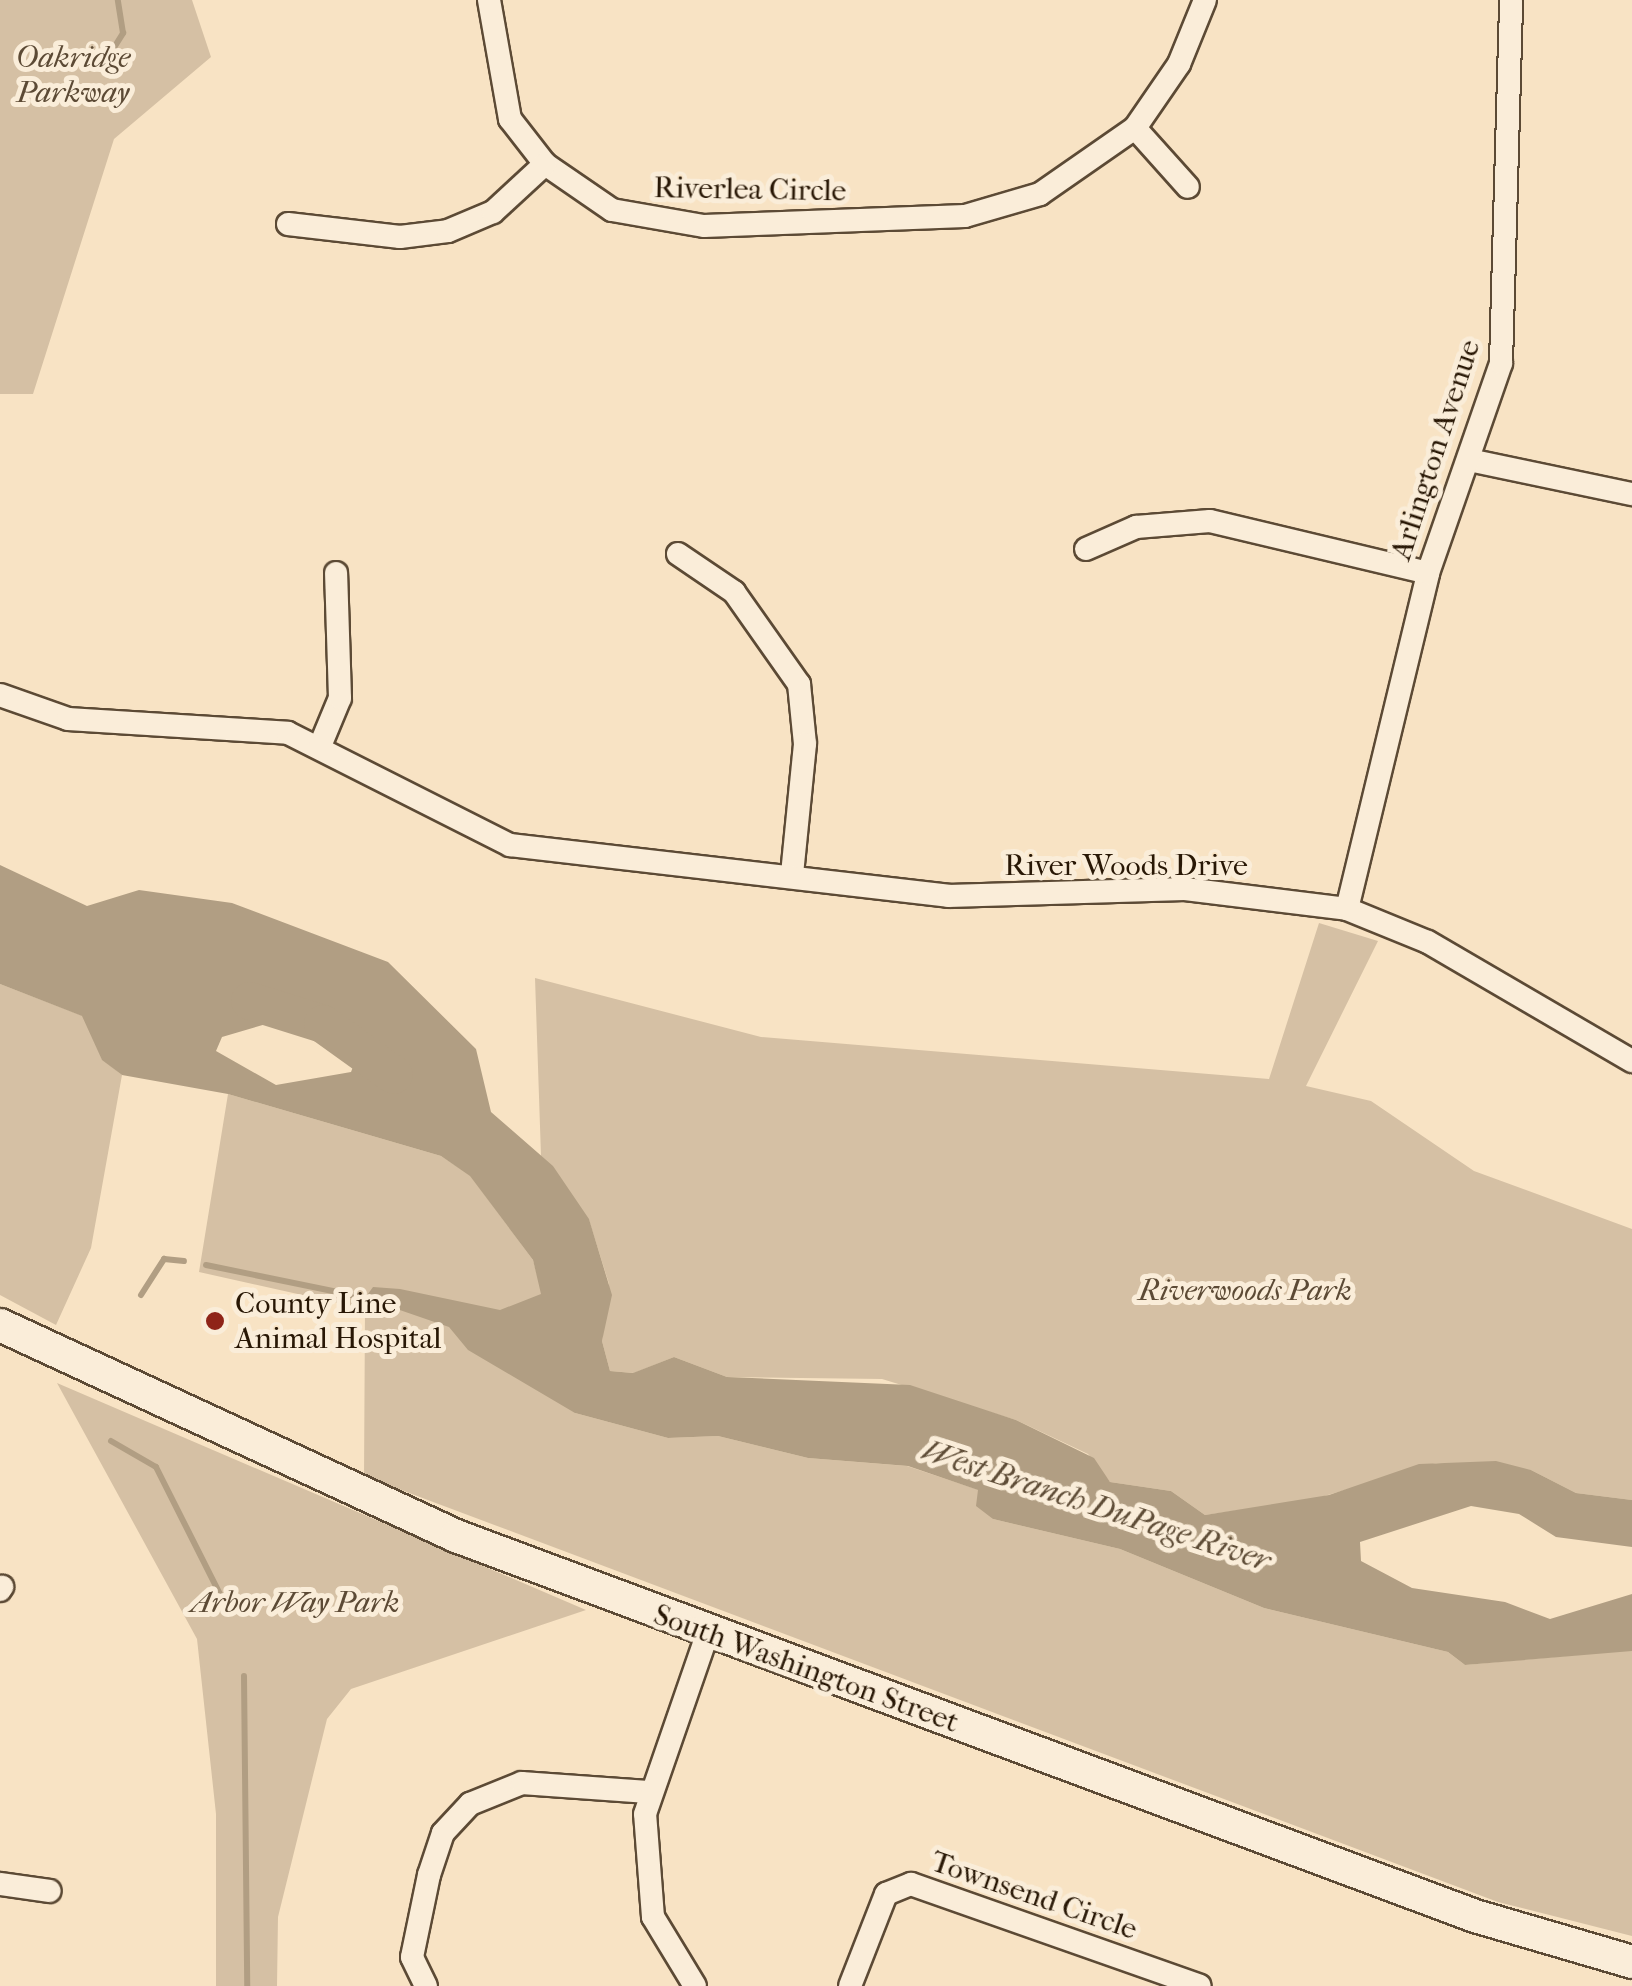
<!DOCTYPE html>
<html>
<head>
<meta charset="utf-8">
<style>
  body { margin:0 }
  #map { position:relative; width:1632px; height:1986px; overflow:hidden; background:#f8e3c4; font-family:"IM FELL French Canon",serif }
  div>[style] { position:absolute }
  .green>* { inset:0; background:#d5c0a4 }
  .water>* { inset:0; background:#b19e83 }
  .stream>* { height:6px; margin:-3px; padding:0 3px; transform-origin:3px; border-radius:3px; background:#b19e83 }
  .river>* { height:38px; margin:-19px; padding:0 19px; transform-origin:19px; border-radius:19px; background:#b19e83 }
  .roads { filter:drop-shadow(2px 0 #5c4a35) drop-shadow(-2px 0 #5c4a35) drop-shadow(0 2px #5c4a35) drop-shadow(0 -2px #5c4a35) }
  .street>* { height:22px; margin:-11px; padding:0 11px; transform-origin:11px; border-radius:11px; background:#faedd9 }
  .secondary>* { height:32px; margin:-16px; padding:0 16px; transform-origin:16px; border-radius:16px; background:#faedd9 }
  .dots>* { width:28px; height:28px; translate:-50% -50%; box-sizing:border-box; border:5px solid #faedd9; border-radius:50% }
  span { translate:-50% -50%; white-space:nowrap; text-align:center; line-height:1.15; -webkit-text-stroke:10px #faedd9; paint-order:stroke }
  .park-label { font-size:30px; color:#5c4a35; font-style:italic }
  .street-label { font-size:30px; color:#281705 }
  .poi-label { font-size:30px; color:#281705 }
  .left { translate:0 -50%; text-align:left }
  .water-label { font-size:32px; color:#5f4d37; font-style:italic }
</style>
</head>
<body>
<div id="map">
  <div class="green">
    <i style="clip-path:polygon(0 0,192px 0,211px 57px,114px 139px,33px 394px,0 394px)"></i>
    <i style="clip-path:polygon(1319px 923px,1378px 941px,1306px 1086px,1371px 1101px,1474px 1171px,1632px 1229px,1632px 1500px,1576px 1493px,1531px 1470px,1436px 1463px,1311px 1500px,1205px 1515px,1171px 1491px,1110px 1482px,1088px 1454px,1016px 1420px,882px 1379px,727px 1377px,674px 1357px,634px 1373px,610px 1371px,602px 1341px,609px 1284px,589px 1220px,541px 1156px,535px 978px,761px 1037px,1269px 1079px)"></i>
    <i style="clip-path:polygon(0 984px,83px 1016px,102px 1059px,122px 1075px,91px 1248px,56px 1325px,0 1295px)"></i>
    <i style="clip-path:polygon(228px 1094px,441px 1156px,470px 1175px,533px 1260px,575px 1413px,668px 1438px,718px 1436px,808px 1458px,907px 1466px,979px 1490px,993px 1519px,1120px 1549px,1264px 1608px,1448px 1652px,1465px 1665px,1632px 1650px,1632px 1936px,1498px 1902px,364px 1476px,365px 1309px,199px 1272px)"></i>
    <i style="clip-path:polygon(57px 1383px,586px 1610px,351px 1689px,327px 1719px,278px 1917px,277px 1986px,216px 1986px,216px 1814px,197px 1639px)"></i>
  </div>
  <div class="water">
    <i style="clip-path:polygon(evenodd,0 865px,87px 906px,139px 890px,232px 903px,388px 962px,476px 1049px,491px 1112px,553px 1166px,589px 1219px,612px 1295px,602px 1341px,610px 1371px,633px 1373px,674px 1357px,727px 1377px,910px 1385px,1016px 1420px,1094px 1458px,1110px 1482px,1171px 1491px,1205px 1515px,1329px 1495px,1419px 1464px,1496px 1461px,1531px 1470px,1576px 1493px,1632px 1500px,1632px 1547px,1556px 1537px,1519px 1514px,1471px 1506px,1360px 1542px,1361px 1561px,1412px 1588px,1505px 1602px,1550px 1619px,1632px 1594px,1632px 1651px,1465px 1665px,1448px 1652px,1264px 1608px,1120px 1549px,993px 1519px,976px 1506px,978px 1490px,908px 1466px,808px 1458px,718px 1436px,668px 1438px,575px 1413px,468px 1350px,449px 1327px,365px 1298px,373px 1287px,400px 1289px,500px 1310px,541px 1294px,533px 1260px,470px 1176px,441px 1156px,228px 1094px,122px 1075px,102px 1060px,82px 1016px,0 984px,0 865px,297px 1015px,344px 1035px,358px 1054px,351px 1072px,276px 1085px,216px 1051px,222px 1037px,297px 1015px)"></i>
  </div>
  <div class="stream">
    <i style="left:110px;top:54px;width:25px;rotate:-58deg"></i>
    <i style="left:123px;top:33px;width:33px;rotate:-99deg"></i>
    <i style="left:206px;top:1265px;width:168px;rotate:11.6deg"></i>
    <i style="left:141px;top:1295px;width:43px;rotate:-57.4deg"></i>
    <i style="left:164px;top:1259px;width:20px;rotate:6deg"></i>
    <i style="left:111px;top:1441px;width:52px;rotate:30deg"></i>
    <i style="left:156px;top:1467px;width:144px;rotate:63.3deg"></i>
    <i style="left:244px;top:1676px;width:310px;rotate:89.4deg"></i>
  </div>
  <div class="river">
    <i style="left:250px;top:1001px;width:77px;rotate:17.5deg"></i>
    <i style="left:323px;top:1024px;width:87px;rotate:35.7deg"></i>
  </div>
  <div class="roads">
    <div class="street">
      <i style="left:489px;top:0;width:121px;rotate:80deg"></i>
      <i style="left:510px;top:119px;width:57px;rotate:52.1deg"></i>
      <i style="left:545px;top:164px;width:81px;rotate:34.5deg"></i>
      <i style="left:612px;top:210px;width:93px;rotate:9.9deg"></i>
      <i style="left:704px;top:226px;width:261px;rotate:-2.2deg"></i>
      <i style="left:965px;top:216px;width:78px;rotate:-16.3deg"></i>
      <i style="left:1040px;top:194px;width:116px;rotate:-34.8deg"></i>
      <i style="left:1135px;top:128px;width:78px;rotate:-55.5deg"></i>
      <i style="left:1179px;top:64px;width:69px;rotate:-67.9deg"></i>
      <i style="left:1135px;top:128px;width:79px;rotate:48.1deg"></i>
      <i style="left:288px;top:224px;width:113px;rotate:6.6deg"></i>
      <i style="left:400px;top:237px;width:48px;rotate:-7.1deg"></i>
      <i style="left:448px;top:231px;width:49px;rotate:-22.9deg"></i>
      <i style="left:493px;top:212px;width:71px;rotate:-42.7deg"></i>
      <i style="left:1469px;top:460px;width:167px;rotate:11.8deg"></i>
      <i style="left:1086px;top:549px;width:55px;rotate:-23.7deg"></i>
      <i style="left:1136px;top:527px;width:74px;rotate:-4.6deg"></i>
      <i style="left:1210px;top:521px;width:224px;rotate:13.4deg"></i>
      <i style="left:678px;top:554px;width:68px;rotate:34.2deg"></i>
      <i style="left:734px;top:592px;width:113px;rotate:54.8deg"></i>
      <i style="left:799px;top:684px;width:60px;rotate:84.3deg"></i>
      <i style="left:805px;top:744px;width:132px;rotate:95.7deg"></i>
      <i style="left:0;top:695px;width:72px;rotate:19.4deg"></i>
      <i style="left:68px;top:719px;width:220px;rotate:3.6deg"></i>
      <i style="left:288px;top:733px;width:249px;rotate:26.8deg"></i>
      <i style="left:510px;top:845px;width:441px;rotate:6.6deg"></i>
      <i style="left:948px;top:896px;width:237px;rotate:-1.7deg"></i>
      <i style="left:1185px;top:889px;width:163px;rotate:7deg"></i>
      <i style="left:1347px;top:909px;width:87px;rotate:22.2deg"></i>
      <i style="left:1428px;top:942px;width:236px;rotate:30.3deg"></i>
      <i style="left:320px;top:746px;width:52px;rotate:-67.4deg"></i>
      <i style="left:340px;top:698px;width:125px;rotate:-91.8deg"></i>
      <i style="left:1347px;top:909px;width:346px;rotate:-76.4deg"></i>
      <i style="left:1428px;top:573px;width:222px;rotate:-70.8deg"></i>
      <i style="left:1501px;top:363px;width:363px;rotate:-88.4deg"></i>
      <i style="left:0;top:1590px;width:4px;rotate:-56deg"></i>
      <i style="left:0;top:1884px;width:50px;rotate:8deg"></i>
      <i style="left:426px;top:1986px;width:32px;rotate:-116deg"></i>
      <i style="left:412px;top:1957px;width:84px;rotate:-78.3deg"></i>
      <i style="left:429px;top:1875px;width:44px;rotate:-71.6deg"></i>
      <i style="left:443px;top:1833px;width:40px;rotate:-47deg"></i>
      <i style="left:470px;top:1804px;width:56px;rotate:-22deg"></i>
      <i style="left:522px;top:1783px;width:126px;rotate:4.1deg"></i>
      <i style="left:695px;top:1986px;width:81px;rotate:-121.3deg"></i>
      <i style="left:653px;top:1917px;width:103px;rotate:-94.4deg"></i>
      <i style="left:645px;top:1814px;width:193px;rotate:-70.9deg"></i>
      <i style="left:850px;top:1986px;width:99px;rotate:-68.6deg"></i>
      <i style="left:886px;top:1894px;width:27px;rotate:-22deg"></i>
      <i style="left:911px;top:1884px;width:306px;rotate:19.4deg"></i>
    </div>
    <div class="secondary">
      <i style="left:0;top:1325px;width:502px;rotate:24.83deg"></i>
      <i style="left:456px;top:1536px;width:1088px;rotate:20.45deg"></i>
      <i style="left:1475px;top:1916px;width:164px;rotate:16.3deg"></i>
    </div>
  </div>
  <div class="dots">
    <i style="left:215px;top:1321px;background:#8f2418"></i>
  </div>
  <div class="park-label">
    <span style="left:73px;top:75px">Oakridge<br>Parkway</span>
    <span style="left:1245px;top:1291px">Riverwoods Park</span>
    <span style="left:295px;top:1603px">Arbor Way Park</span>
  </div>
  <div class="street-label">
    <span style="left:750px;top:190px;rotate:1deg">Riverlea Circle</span>
    <span style="left:1436px;top:450px;rotate:-72deg">Arlington Avenue</span>
    <span style="left:1126px;top:866px">River Woods Drive</span>
    <span style="left:806px;top:1669px;rotate:20deg">South Washington Street</span>
    <span style="left:1034px;top:1896px;rotate:19deg">Townsend Circle</span>
  </div>
  <div class="poi-label">
    <span class="left" style="left:235px;top:1321px">County Line<br>Animal Hospital</span>
  </div>
  <div class="water-label">
    <span style="left:1096px;top:1506px;rotate:18deg">West Branch DuPage River</span>
  </div>
</div>
</body>
</html>
